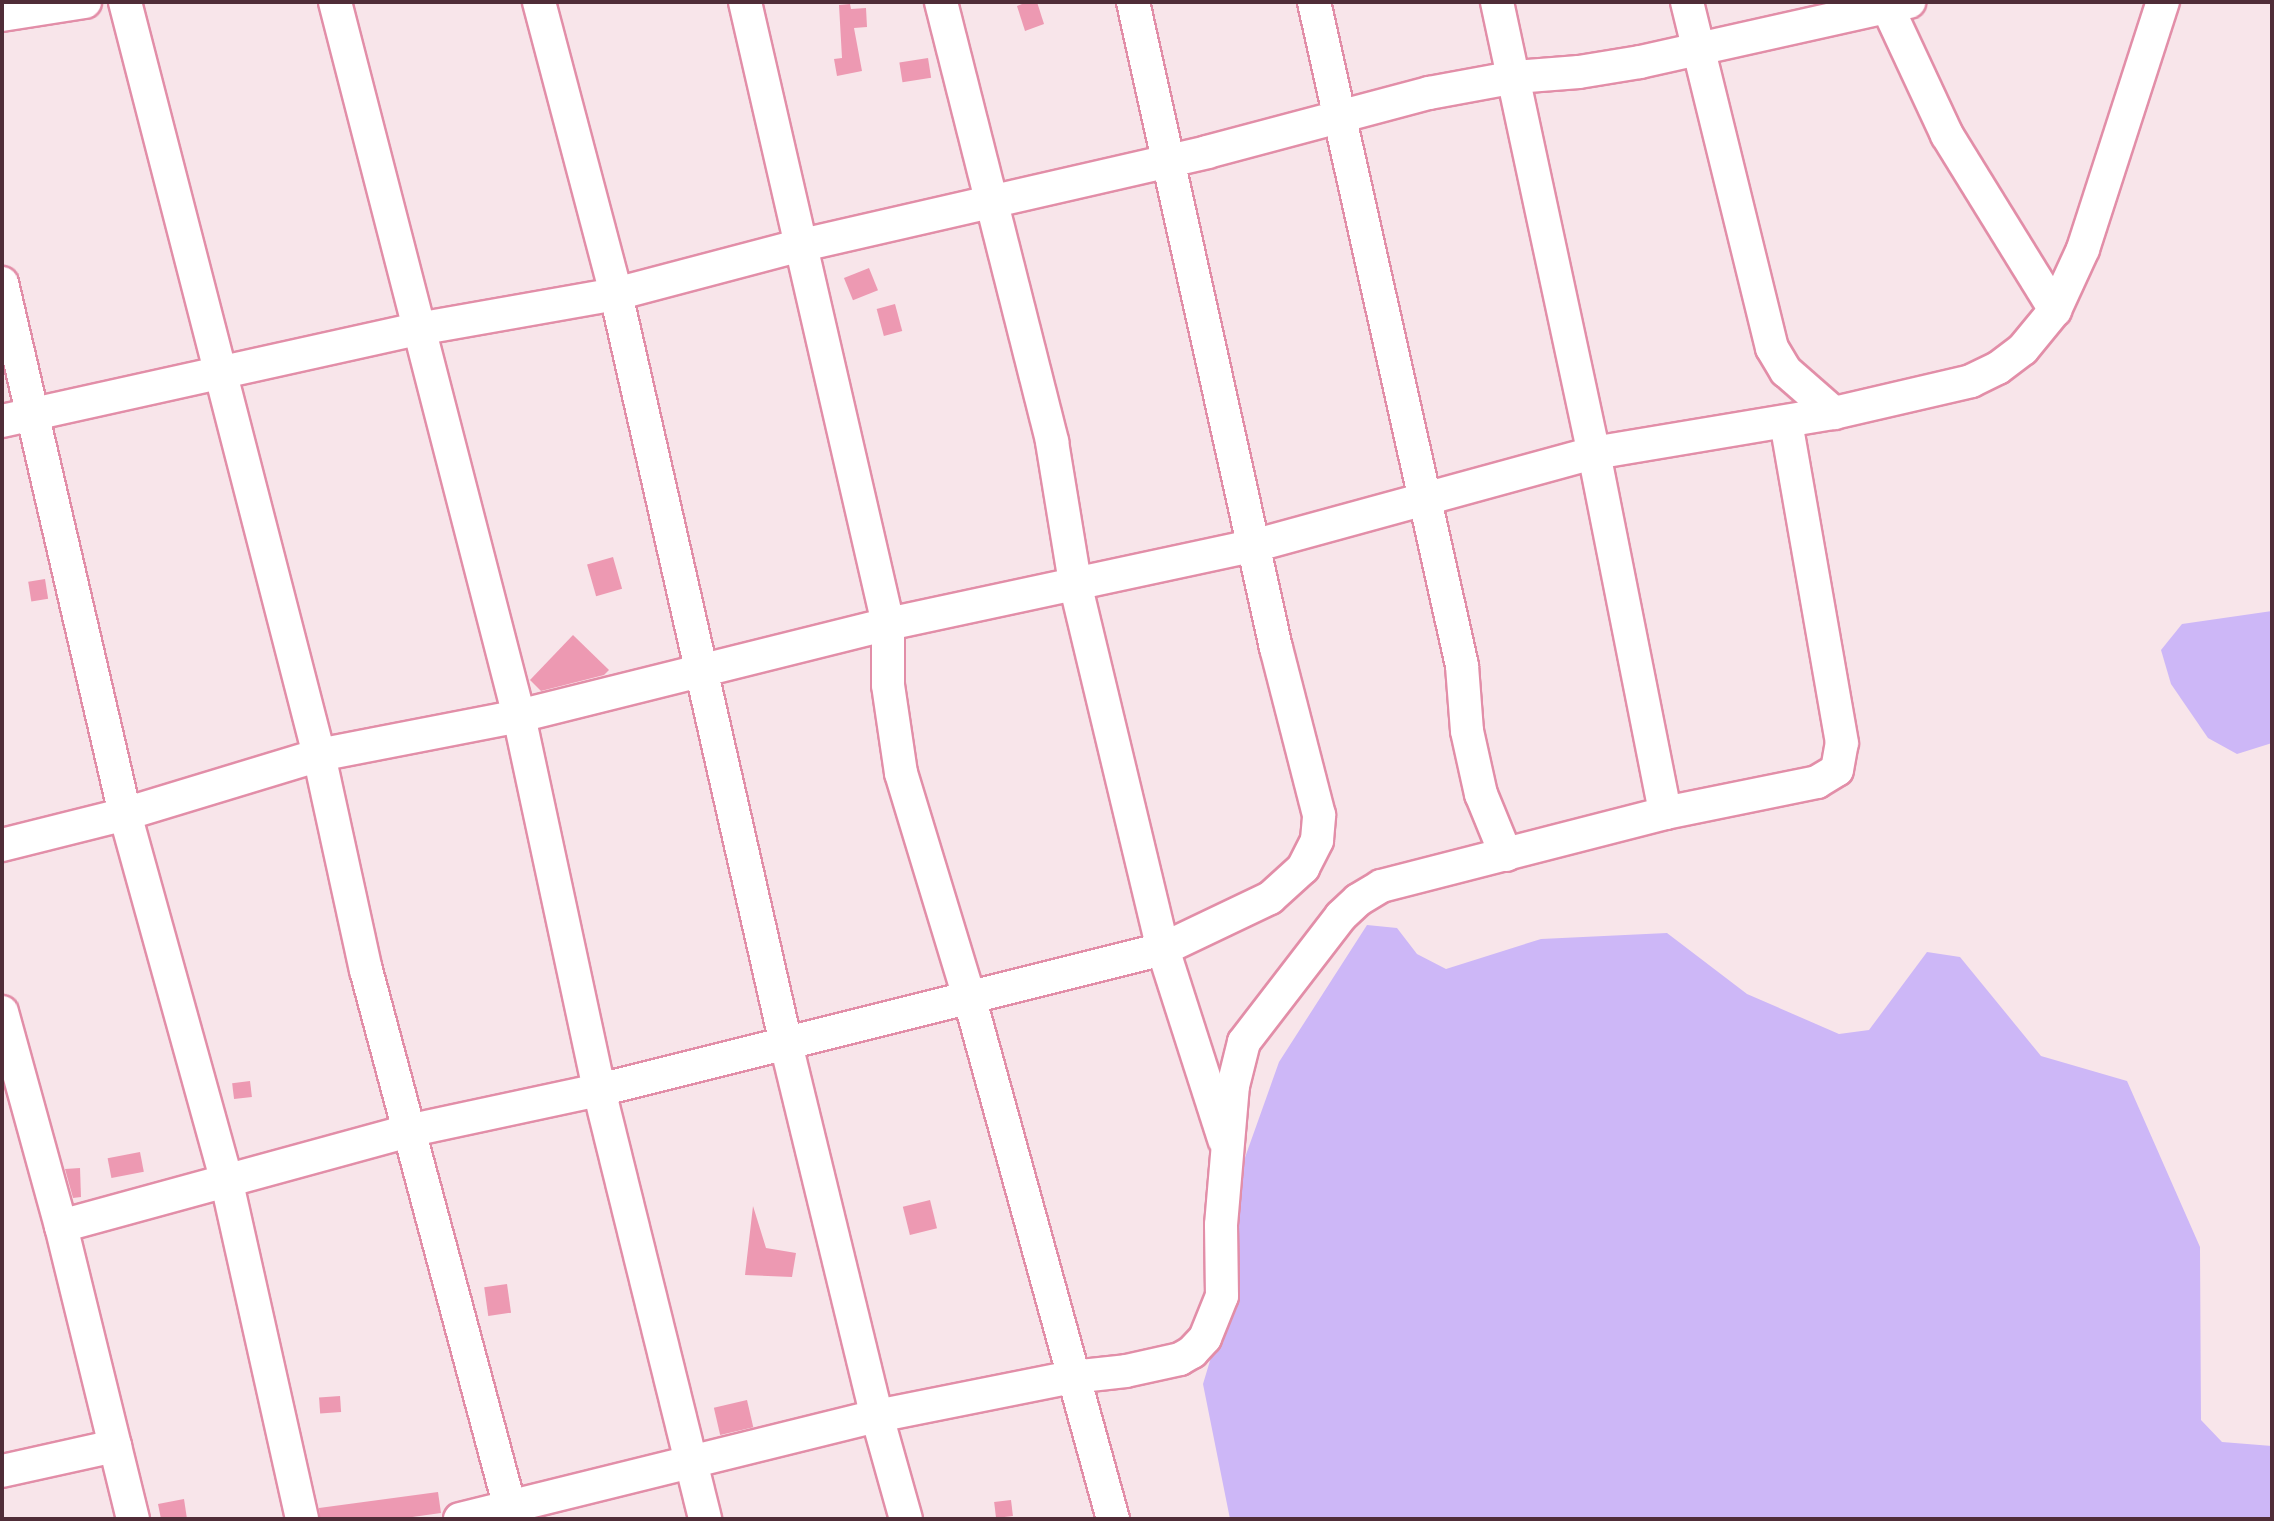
<!DOCTYPE html>
<html>
<head>
<meta charset="utf-8">
<style>
  body { margin:0 }
  #map { position:relative; width:2274px; height:1521px; overflow:hidden; background:#f8e5ea; font-family:Inter,sans-serif }
  div>[style] { position:absolute }
  .green>* { inset:0; background:#cdb7f7 }
  .building>* { inset:0; background:#ed99b2; transform-origin:0 0 }
  .roads { filter:drop-shadow(2px 0 #e28ea8) drop-shadow(-2px 0 #e28ea8) drop-shadow(0 2px #e28ea8) drop-shadow(0 -2px #e28ea8) }
  .minor>* { height:32px; margin:-16px; padding:0 16px; transform-origin:16px; border-radius:16px; background:#fff }
  span { translate:-50% -50%; white-space:nowrap; text-align:center; line-height:1.15; -webkit-text-stroke:6px #f8f8f8; paint-order:stroke }
  .frame { position:absolute; inset:0; border:4px solid #502d38; pointer-events:none }
</style>
</head>
<body>
<div id="map">
  <div class="green">
    <i style="clip-path:polygon(2272px 611px,2272px 743px,2237px 754px,2208px 738px,2171px 684px,2161px 650px,2182px 624px)"></i>
    <i style="clip-path:polygon(1367px 925px,1397px 928px,1417px 954px,1446px 969px,1541px 939px,1667px 933px,1747px 994px,1839px 1034px,1869px 1030px,1927px 952px,1960px 957px,2041px 1056px,2127px 1081px,2200px 1247px,2201px 1420px,2222px 1442px,2272px 1446px,2272px 1519px,1230px 1519px,1203px 1384px,1233px 1284px,1212px 1250px,1279px 1062px)"></i>
  </div>
  <div class="building">
    <i style="clip-path:polygon(1027px 2px,1037px 2px,1044px 24px,1025px 31px,1017px 6px)"></i>
    <i style="clip-path:polygon(850px 4px,851px 9px,866px 8px,867px 27px,854px 28px,862px 71px,837px 76px,834px 59px,842px 58px,839px 5px)"></i>
    <i style="left:928px;top:58px;width:20px;height:29px;rotate:81deg"></i>
    <i style="left:869px;top:268px;width:24px;height:27px;rotate:68deg"></i>
    <i style="left:895px;top:304px;width:28px;height:19px;rotate:75deg"></i>
    <i style="left:613px;top:557px;width:33px;height:27px;rotate:74deg"></i>
    <i style="left:45px;top:579px;width:20px;height:17px;rotate:81deg"></i>
    <i style="clip-path:polygon(573px 635px,609px 670px,604px 675px,541px 691px,530px 680px)"></i>
    <i style="left:250px;top:1081px;width:16px;height:18px;rotate:83deg"></i>
    <i style="left:140px;top:1152px;width:20px;height:33px;rotate:79deg"></i>
    <i style="clip-path:polygon(80px 1168px,81px 1197px,73px 1198px,65px 1169px)"></i>
    <i style="left:930px;top:1200px;width:29px;height:28px;rotate:76deg"></i>
    <i style="clip-path:polygon(753px 1206px,766px 1248px,796px 1253px,792px 1277px,745px 1275px)"></i>
    <i style="left:507px;top:1284px;width:29px;height:23px;rotate:82deg"></i>
    <i style="left:340px;top:1396px;width:16px;height:21px;rotate:86deg"></i>
    <i style="left:747px;top:1400px;width:28px;height:34px;rotate:77deg"></i>
    <i style="clip-path:polygon(438px 1492px,441px 1513px,398px 1519px,320px 1519px,319px 1508px)"></i>
    <i style="clip-path:polygon(184px 1499px,187px 1519px,161px 1519px,158px 1504px)"></i>
    <i style="left:1011px;top:1500px;width:16px;height:17px;rotate:83deg"></i>
  </div>
  <div class="roads">
    <div class="minor">
      <i style="left:125px;top:2px;width:778px;rotate:75.55deg"></i>
      <i style="left:319px;top:755px;width:220px;rotate:77.7deg"></i>
      <i style="left:366px;top:970px;width:568px;rotate:75.01deg"></i>
      <i style="left:335px;top:2px;width:737px;rotate:75.55deg"></i>
      <i style="left:519px;top:716px;width:382px;rotate:77.9deg"></i>
      <i style="left:599px;top:1090px;width:442px;rotate:76.1deg"></i>
      <i style="left:539px;top:2px;width:302px;rotate:75.2deg"></i>
      <i style="left:616px;top:294px;width:769px;rotate:77.23deg"></i>
      <i style="left:786px;top:1044px;width:383px;rotate:76.3deg"></i>
      <i style="left:877px;top:1416px;width:107px;rotate:74.3deg"></i>
      <i style="left:745px;top:2px;width:638px;rotate:77.05deg"></i>
      <i style="left:888px;top:624px;width:61px;rotate:90deg"></i>
      <i style="left:888px;top:685px;width:89px;rotate:81.6deg"></i>
      <i style="left:901px;top:773px;width:237px;rotate:73.1deg"></i>
      <i style="left:970px;top:1000px;width:538px;rotate:74.6deg"></i>
      <i style="left:941px;top:2px;width:454px;rotate:75.8deg"></i>
      <i style="left:1052px;top:442px;width:143px;rotate:80.7deg"></i>
      <i style="left:1075px;top:583px;width:376px;rotate:76.5deg"></i>
      <i style="left:1163px;top:949px;width:200px;rotate:72.2deg"></i>
      <i style="left:1314px;top:2px;width:680px;rotate:77.43deg"></i>
      <i style="left:1462px;top:666px;width:65px;rotate:85.6deg"></i>
      <i style="left:1467px;top:731px;width:65px;rotate:77.5deg"></i>
      <i style="left:1481px;top:794px;width:66px;rotate:67.7deg"></i>
      <i style="left:1497px;top:2px;width:461px;rotate:77.9deg"></i>
      <i style="left:1594px;top:453px;width:367px;rotate:78.8deg"></i>
      <i style="left:1687px;top:2px;width:356px;rotate:76.2deg"></i>
      <i style="left:1772px;top:348px;width:27px;rotate:59deg"></i>
      <i style="left:1786px;top:371px;width:64px;rotate:41.2deg"></i>
      <i style="left:1885px;top:2px;width:147px;rotate:65deg"></i>
      <i style="left:1947px;top:135px;width:206px;rotate:58.3deg"></i>
      <i style="left:2px;top:15px;width:84px;rotate:-8.9deg"></i>
      <i style="left:2px;top:283px;width:545px;rotate:76.96deg"></i>
      <i style="left:125px;top:814px;width:383px;rotate:74.5deg"></i>
      <i style="left:227px;top:1183px;width:344px;rotate:77.4deg"></i>
      <i style="left:2px;top:421px;width:426px;rotate:-12.5deg"></i>
      <i style="left:418px;top:329px;width:201px;rotate:-10deg"></i>
      <i style="left:616px;top:294px;width:188px;rotate:-14.8deg"></i>
      <i style="left:798px;top:246px;width:420px;rotate:-12.9deg"></i>
      <i style="left:1207px;top:152px;width:230px;rotate:-14.9deg"></i>
      <i style="left:1429px;top:93px;width:87px;rotate:-10.5deg"></i>
      <i style="left:1515px;top:77px;width:64px;rotate:-4.5deg"></i>
      <i style="left:1579px;top:72px;width:62px;rotate:-9.3deg"></i>
      <i style="left:1640px;top:62px;width:276px;rotate:-12.6deg"></i>
      <i style="left:2px;top:845px;width:127px;rotate:-14.1deg"></i>
      <i style="left:125px;top:814px;width:203px;rotate:-16.9deg"></i>
      <i style="left:319px;top:755px;width:204px;rotate:-11deg"></i>
      <i style="left:519px;top:716px;width:380px;rotate:-14deg"></i>
      <i style="left:888px;top:624px;width:373px;rotate:-12.1deg"></i>
      <i style="left:1253px;top:546px;width:353px;rotate:-15.3deg"></i>
      <i style="left:1594px;top:453px;width:243px;rotate:-9.5deg"></i>
      <i style="left:1834px;top:413px;width:141px;rotate:-13.1deg"></i>
      <i style="left:1971px;top:381px;width:30px;rotate:-26deg"></i>
      <i style="left:1998px;top:368px;width:31px;rotate:-37deg"></i>
      <i style="left:2023px;top:349px;width:50px;rotate:-50.6deg"></i>
      <i style="left:2055px;top:310px;width:67px;rotate:-65.3deg"></i>
      <i style="left:2083px;top:249px;width:260px;rotate:-72.1deg"></i>
      <i style="left:2px;top:1012px;width:222px;rotate:74.6deg"></i>
      <i style="left:61px;top:1226px;width:302px;rotate:76.2deg"></i>
      <i style="left:61px;top:1226px;width:364px;rotate:-15.3deg"></i>
      <i style="left:412px;top:1130px;width:191px;rotate:-12.1deg"></i>
      <i style="left:599px;top:1090px;width:581px;rotate:-14.04deg"></i>
      <i style="left:1163px;top:949px;width:119px;rotate:-25.5deg"></i>
      <i style="left:1270px;top:898px;width:45px;rotate:-42.3deg"></i>
      <i style="left:1303px;top:868px;width:31px;rotate:-63deg"></i>
      <i style="left:1317px;top:840px;width:25px;rotate:-85deg"></i>
      <i style="left:1319px;top:815px;width:172px;rotate:-104.4deg"></i>
      <i style="left:1276px;top:648px;width:662px;rotate:-102.48deg"></i>
      <i style="left:2px;top:1471px;width:116px;rotate:-12.5deg"></i>
      <i style="left:460px;top:1519px;width:430px;rotate:-13.9deg"></i>
      <i style="left:877px;top:1416px;width:199px;rotate:-11.3deg"></i>
      <i style="left:1072px;top:1377px;width:54px;rotate:-6.3deg"></i>
      <i style="left:1126px;top:1371px;width:55px;rotate:-12.5deg"></i>
      <i style="left:1180px;top:1359px;width:14px;rotate:-30deg"></i>
      <i style="left:1192px;top:1352px;width:19px;rotate:-47deg"></i>
      <i style="left:1205px;top:1338px;width:45px;rotate:-68deg"></i>
      <i style="left:1222px;top:1296px;width:71px;rotate:-90.8deg"></i>
      <i style="left:1221px;top:1225px;width:140px;rotate:-85.1deg"></i>
      <i style="left:1233px;top:1086px;width:45px;rotate:-76deg"></i>
      <i style="left:1244px;top:1042px;width:159px;rotate:-52.4deg"></i>
      <i style="left:1341px;top:916px;width:23px;rotate:-43deg"></i>
      <i style="left:1358px;top:900px;width:27px;rotate:-31deg"></i>
      <i style="left:1381px;top:886px;width:293px;rotate:-14.4deg"></i>
      <i style="left:1665px;top:813px;width:155px;rotate:-11.5deg"></i>
      <i style="left:1817px;top:782px;width:23px;rotate:-31deg"></i>
      <i style="left:1837px;top:770px;width:27px;rotate:-80deg"></i>
      <i style="left:1842px;top:743px;width:326px;rotate:-99.9deg"></i>
    </div>
  </div>
  <div class="frame"></div>
</div>
</body>
</html>
